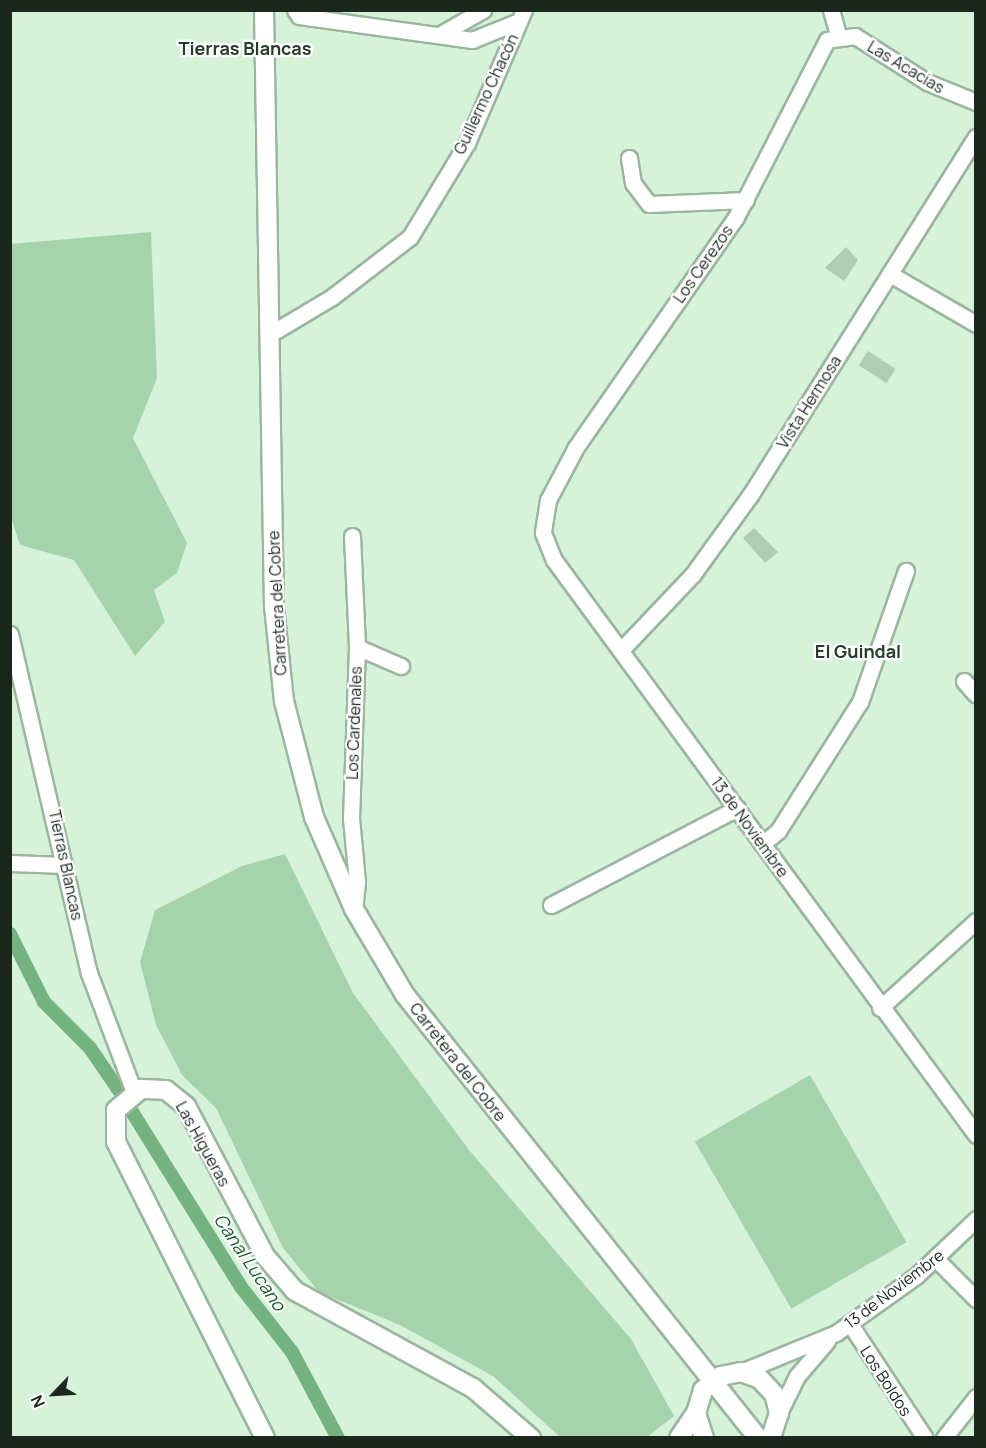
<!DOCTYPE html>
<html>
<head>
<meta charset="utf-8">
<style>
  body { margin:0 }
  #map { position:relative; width:986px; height:1448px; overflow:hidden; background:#d6f3da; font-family:Manrope,sans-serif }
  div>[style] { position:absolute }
  .green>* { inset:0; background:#a5d3ac; transform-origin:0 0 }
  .canal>* { height:14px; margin:-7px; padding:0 7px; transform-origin:7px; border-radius:7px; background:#74b380 }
  .building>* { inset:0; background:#b0ccb4; transform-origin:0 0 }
  .roads { filter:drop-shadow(2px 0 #9ab69e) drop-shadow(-2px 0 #9ab69e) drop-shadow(0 2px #9ab69e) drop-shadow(0 -2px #9ab69e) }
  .minor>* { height:15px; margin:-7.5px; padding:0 7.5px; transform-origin:7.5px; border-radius:7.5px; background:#fff }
  .major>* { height:18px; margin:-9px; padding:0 9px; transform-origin:9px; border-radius:9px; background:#fff }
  span { translate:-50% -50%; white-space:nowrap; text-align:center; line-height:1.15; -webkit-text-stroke:4.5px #fff; paint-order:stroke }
  .street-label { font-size:16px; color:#1b261d }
  .neighbourhood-label { font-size:18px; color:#243c29; font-weight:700 }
  .water-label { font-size:18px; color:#165c2b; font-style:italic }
  .frame { position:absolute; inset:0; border:12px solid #1b261d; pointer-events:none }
  .north { position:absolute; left:24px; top:1364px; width:60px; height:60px; -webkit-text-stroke:4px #fff; paint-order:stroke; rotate:245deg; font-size:16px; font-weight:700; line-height:24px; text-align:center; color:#1b261d }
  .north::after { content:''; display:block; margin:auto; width:21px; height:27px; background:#1b261d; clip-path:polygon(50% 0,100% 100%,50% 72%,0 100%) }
</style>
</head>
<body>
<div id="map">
  <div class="green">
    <i style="clip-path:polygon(151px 232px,157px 378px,133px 438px,187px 543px,177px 573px,154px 590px,165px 622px,135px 656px,74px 560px,20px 545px,10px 514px,10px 244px)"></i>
    <i style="clip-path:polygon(285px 854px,353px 993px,469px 1150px,631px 1339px,674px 1416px,647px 1437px,560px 1437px,493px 1376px,400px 1325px,319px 1292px,283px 1248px,216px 1108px,182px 1075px,156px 1025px,140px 962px,155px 910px,242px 866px)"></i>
    <i style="left:810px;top:1075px;width:193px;height:133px;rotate:60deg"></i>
  </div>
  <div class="canal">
    <i style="left:10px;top:934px;width:76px;rotate:63.4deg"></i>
    <i style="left:44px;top:1002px;width:65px;rotate:45deg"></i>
    <i style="left:90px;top:1048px;width:50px;rotate:55.7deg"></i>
    <i style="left:129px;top:1107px;width:212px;rotate:58.1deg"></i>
    <i style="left:241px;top:1287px;width:83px;rotate:51.9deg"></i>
    <i style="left:292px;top:1352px;width:98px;rotate:61.9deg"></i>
  </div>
  <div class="building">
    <i style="clip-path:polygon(846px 247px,858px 260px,844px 281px,825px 268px)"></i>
    <i style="left:868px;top:351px;width:33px;height:17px;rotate:33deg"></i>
    <i style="clip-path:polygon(754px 528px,778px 552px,765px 563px,743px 538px)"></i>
  </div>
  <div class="roads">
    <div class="minor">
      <i style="left:295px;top:10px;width:7px;rotate:56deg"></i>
      <i style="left:299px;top:16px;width:175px;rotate:7.9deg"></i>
      <i style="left:472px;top:40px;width:51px;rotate:-22deg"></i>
      <i style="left:831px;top:10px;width:25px;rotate:74deg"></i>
      <i style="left:439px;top:35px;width:51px;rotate:-29.6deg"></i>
      <i style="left:976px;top:102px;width:53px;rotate:-157.8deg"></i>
      <i style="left:927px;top:82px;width:85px;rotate:-147.4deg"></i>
      <i style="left:855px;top:36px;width:28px;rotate:172deg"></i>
      <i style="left:827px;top:40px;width:199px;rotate:117.2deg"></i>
      <i style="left:736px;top:217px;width:282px;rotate:124.8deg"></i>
      <i style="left:575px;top:449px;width:58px;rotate:117.9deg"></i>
      <i style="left:548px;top:500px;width:33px;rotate:99deg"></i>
      <i style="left:543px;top:533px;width:29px;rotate:68deg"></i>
      <i style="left:554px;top:560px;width:713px;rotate:53.72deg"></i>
      <i style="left:629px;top:158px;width:25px;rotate:81deg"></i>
      <i style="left:633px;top:183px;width:26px;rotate:53deg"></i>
      <i style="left:649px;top:204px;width:97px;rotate:-2.4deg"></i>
      <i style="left:890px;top:274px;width:99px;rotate:30.2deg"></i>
      <i style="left:270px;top:334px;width:72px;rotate:-30.8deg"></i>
      <i style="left:332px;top:297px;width:98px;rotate:-37.6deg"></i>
      <i style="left:410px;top:237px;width:110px;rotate:-58.8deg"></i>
      <i style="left:467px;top:143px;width:145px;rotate:-66.8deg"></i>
      <i style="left:352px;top:536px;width:111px;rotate:87.4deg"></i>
      <i style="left:357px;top:647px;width:171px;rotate:92deg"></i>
      <i style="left:351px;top:818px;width:64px;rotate:84.6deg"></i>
      <i style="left:357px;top:882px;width:27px;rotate:96deg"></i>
      <i style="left:10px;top:634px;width:348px;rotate:76.9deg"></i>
      <i style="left:89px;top:973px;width:127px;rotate:69.3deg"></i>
      <i style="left:357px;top:647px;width:48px;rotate:23.4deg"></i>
      <i style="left:621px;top:650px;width:105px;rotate:-46.5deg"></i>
      <i style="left:693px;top:574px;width:99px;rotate:-54.1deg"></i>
      <i style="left:751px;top:494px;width:422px;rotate:-57.8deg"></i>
      <i style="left:964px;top:681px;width:18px;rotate:49deg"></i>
      <i style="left:762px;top:844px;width:21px;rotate:-39deg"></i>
      <i style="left:778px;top:831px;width:153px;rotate:-57.6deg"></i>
      <i style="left:860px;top:702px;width:139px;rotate:-70.7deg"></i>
      <i style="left:10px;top:863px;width:55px;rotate:2.1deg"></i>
      <i style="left:551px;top:905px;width:210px;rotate:-27.5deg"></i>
      <i style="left:880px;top:1008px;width:130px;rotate:-42.2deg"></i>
      <i style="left:936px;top:1259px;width:57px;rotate:45deg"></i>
      <i style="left:850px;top:1324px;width:136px;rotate:56.7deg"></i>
      <i style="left:741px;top:1372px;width:103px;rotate:-22.3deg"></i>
      <i style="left:836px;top:1333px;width:98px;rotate:-35.5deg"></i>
      <i style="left:916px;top:1276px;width:83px;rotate:-43.5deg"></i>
      <i style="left:779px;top:1413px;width:41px;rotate:-64.1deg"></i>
      <i style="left:797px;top:1376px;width:46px;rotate:-49.4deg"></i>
      <i style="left:944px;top:1438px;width:52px;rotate:-52deg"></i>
    </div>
    <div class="major">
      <i style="left:264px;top:10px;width:596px;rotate:89.04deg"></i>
      <i style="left:274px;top:606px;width:96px;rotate:84deg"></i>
      <i style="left:284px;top:701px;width:120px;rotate:75.5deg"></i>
      <i style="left:314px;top:817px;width:100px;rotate:66.5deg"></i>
      <i style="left:354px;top:909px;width:100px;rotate:59.3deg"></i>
      <i style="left:405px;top:995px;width:566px;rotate:51.45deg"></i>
      <i style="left:265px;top:1438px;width:331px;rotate:-116.7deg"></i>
      <i style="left:116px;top:1142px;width:32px;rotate:-90deg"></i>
      <i style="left:116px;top:1110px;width:33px;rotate:-40deg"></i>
      <i style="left:141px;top:1089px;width:25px;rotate:2deg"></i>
      <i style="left:166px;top:1090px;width:26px;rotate:39deg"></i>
      <i style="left:186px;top:1106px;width:170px;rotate:62.2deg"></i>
      <i style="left:265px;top:1256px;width:46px;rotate:49.4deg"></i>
      <i style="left:295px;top:1291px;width:203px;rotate:28.6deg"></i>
      <i style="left:473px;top:1388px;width:77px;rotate:40.8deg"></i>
      <i style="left:679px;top:1438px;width:30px;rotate:-56deg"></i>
      <i style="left:704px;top:1438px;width:26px;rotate:-108deg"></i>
      <i style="left:696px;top:1413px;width:24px;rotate:-73deg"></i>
      <i style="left:703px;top:1390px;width:23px;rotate:-38deg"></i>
      <i style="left:721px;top:1376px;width:20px;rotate:-11deg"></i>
      <i style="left:741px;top:1372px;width:20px;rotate:20deg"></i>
      <i style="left:760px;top:1379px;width:21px;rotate:47deg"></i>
      <i style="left:774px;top:1394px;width:20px;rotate:75deg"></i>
      <i style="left:779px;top:1413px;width:26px;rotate:108deg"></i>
    </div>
  </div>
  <div class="street-label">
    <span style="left:906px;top:67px;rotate:31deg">Las Acacias</span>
    <span style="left:486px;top:94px;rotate:-65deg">Guillermo Chacón</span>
    <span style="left:703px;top:264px;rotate:-55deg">Los Cerezos</span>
    <span style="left:809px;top:402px;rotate:-58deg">Vista Hermosa</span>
    <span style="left:277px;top:603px;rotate:-93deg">Carretera del Cobre</span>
    <span style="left:354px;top:723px;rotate:-88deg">Los Cardenales</span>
    <span style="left:750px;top:827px;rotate:54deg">13 de Noviembre</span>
    <span style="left:66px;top:865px;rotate:78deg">Tierras Blancas</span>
    <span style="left:458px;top:1062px;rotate:52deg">Carretera del Cobre</span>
    <span style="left:203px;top:1144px;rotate:61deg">Las Higueras</span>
    <span style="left:894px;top:1289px;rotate:-37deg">13 de Noviembre</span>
    <span style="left:886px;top:1381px;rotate:57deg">Los Boldos</span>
  </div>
  <div class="neighbourhood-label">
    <span style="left:245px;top:48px">Tierras Blancas</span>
    <span style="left:858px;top:651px">El Guindal</span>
  </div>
  <div class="water-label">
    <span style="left:250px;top:1262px;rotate:56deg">Canal Lucano</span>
  </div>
  <div class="frame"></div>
  <div class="north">N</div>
</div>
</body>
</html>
